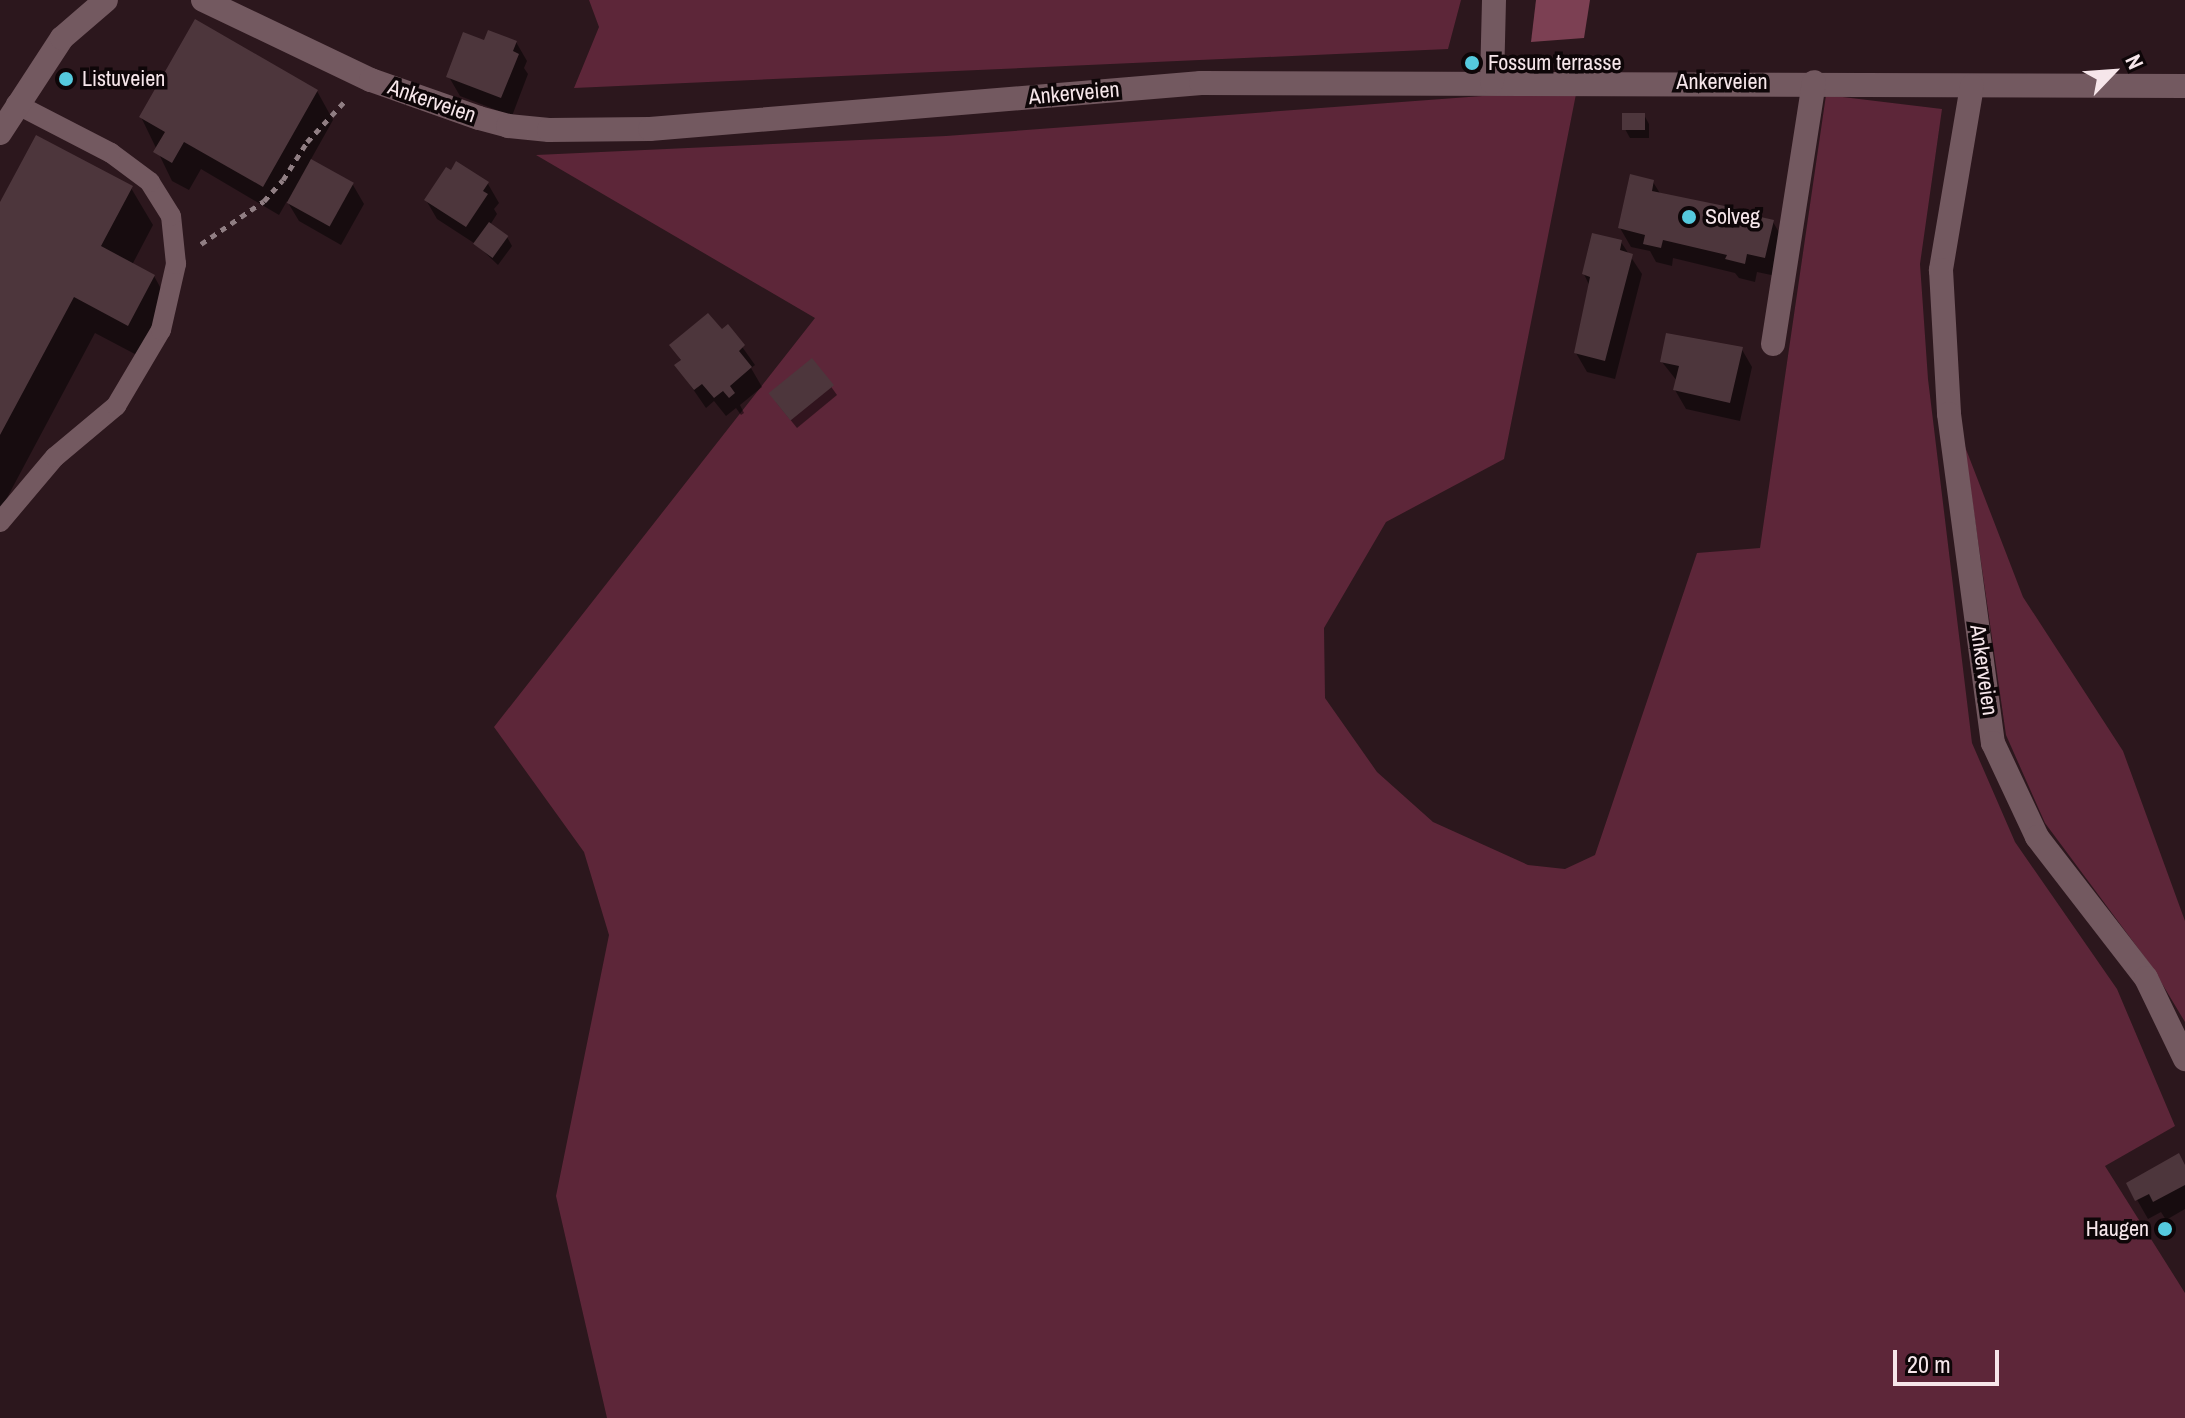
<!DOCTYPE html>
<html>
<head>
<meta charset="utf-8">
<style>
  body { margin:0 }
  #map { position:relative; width:2185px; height:1418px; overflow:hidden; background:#2c171d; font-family:"Archivo Narrow",sans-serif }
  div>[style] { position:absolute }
  .green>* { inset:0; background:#5d2639 }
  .forest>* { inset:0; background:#7c4053 }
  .shadow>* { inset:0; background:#0007 }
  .building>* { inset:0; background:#4d363c; transform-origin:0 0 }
  .path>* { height:5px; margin-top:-2.5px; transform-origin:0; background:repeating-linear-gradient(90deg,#907e83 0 6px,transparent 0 12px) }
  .lane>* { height:20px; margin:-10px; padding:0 10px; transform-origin:10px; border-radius:10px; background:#735960 }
  .street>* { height:24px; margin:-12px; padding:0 12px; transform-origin:12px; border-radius:12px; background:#735960 }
  .dots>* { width:22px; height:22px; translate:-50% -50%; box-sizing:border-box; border:4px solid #0e0608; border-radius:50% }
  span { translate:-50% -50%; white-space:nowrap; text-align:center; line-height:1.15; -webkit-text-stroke:7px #0e0608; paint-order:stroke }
  .poi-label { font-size:22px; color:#f6e6ea }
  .left { translate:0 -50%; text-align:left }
  .right { translate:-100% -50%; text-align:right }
  .street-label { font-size:22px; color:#f6e6ea }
  .north { position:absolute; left:2073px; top:32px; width:80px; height:80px; -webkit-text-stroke:6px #0e0608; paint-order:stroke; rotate:65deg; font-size:22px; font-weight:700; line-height:32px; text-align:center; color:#f6e6ea }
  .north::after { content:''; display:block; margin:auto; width:28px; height:36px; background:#f6e6ea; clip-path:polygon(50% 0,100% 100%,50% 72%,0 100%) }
  .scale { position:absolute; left:1893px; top:1350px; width:106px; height:36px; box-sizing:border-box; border:4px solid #f6e6ea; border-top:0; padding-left:10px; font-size:24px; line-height:28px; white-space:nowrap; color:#f6e6ea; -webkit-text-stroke:6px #0e0608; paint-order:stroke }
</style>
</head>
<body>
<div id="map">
  <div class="green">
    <i style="clip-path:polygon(589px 0,1461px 0,1448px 49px,574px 88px,599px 27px)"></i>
    <i style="clip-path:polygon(1577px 89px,1504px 459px,1386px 522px,1324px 628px,1325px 698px,1377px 772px,1433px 822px,1528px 865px,1565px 869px,1595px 855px,1697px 553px,1760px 548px,1826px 95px,1942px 109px,1920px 264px,1928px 379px,1972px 743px,2015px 842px,2117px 989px,2175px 1126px,2105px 1166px,2185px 1293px,2185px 1418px,607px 1418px,556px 1196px,609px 935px,584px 852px,494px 727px,815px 318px,536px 155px,946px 136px)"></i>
    <i style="clip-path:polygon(1964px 444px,2023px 597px,2123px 751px,2185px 921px,2185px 1022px,2152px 967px,2045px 823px,2006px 735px)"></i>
  </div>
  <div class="forest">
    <i style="clip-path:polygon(1536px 0,1590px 0,1584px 38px,1531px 42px)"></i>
  </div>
  <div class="shadow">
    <i style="clip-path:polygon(516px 42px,527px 61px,524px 68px,528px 74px,512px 116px,460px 96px,449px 77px)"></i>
    <i style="clip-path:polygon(317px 91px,333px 120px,310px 161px,353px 185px,364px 204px,341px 245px,299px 221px,287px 201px,279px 215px,201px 169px,189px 190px,172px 181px,141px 117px)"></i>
    <i style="clip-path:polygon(1644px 115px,1649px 124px,1649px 138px,1630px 138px,1625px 129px)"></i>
    <i style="clip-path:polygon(1653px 182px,1661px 195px,1742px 212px,1745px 216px,1773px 222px,1784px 241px,1776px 276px,1757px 272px,1755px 282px,1739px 278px,1735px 273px,1673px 258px,1672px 266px,1656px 262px,1650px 251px,1631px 247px,1620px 228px)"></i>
    <i style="clip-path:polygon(488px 184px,499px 203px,494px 209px,497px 214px,490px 225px,507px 237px,512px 246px,498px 265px,477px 245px,437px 219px,426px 200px)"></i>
    <i style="clip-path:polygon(131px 188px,153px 225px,132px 265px,154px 276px,175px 314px,150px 362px,95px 333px,0 511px,0 207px)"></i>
    <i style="clip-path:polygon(1621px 242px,1642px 274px,1615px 379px,1587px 372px,1576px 353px,1590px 287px,1584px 274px)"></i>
    <i style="clip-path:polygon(728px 327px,755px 365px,751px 368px,762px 387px,740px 405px,744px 413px,741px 415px,736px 408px,726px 416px,714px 401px,706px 408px,677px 366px,682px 362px,672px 345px,721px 332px)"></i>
    <i style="clip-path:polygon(1741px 348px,1752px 367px,1740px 421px,1686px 409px,1675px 390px,1677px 381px,1662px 362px)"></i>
    <i style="clip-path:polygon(812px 360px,837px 395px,797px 428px,776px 402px)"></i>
    <i style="clip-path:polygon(2185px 1168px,2185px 1209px,2166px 1220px,2161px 1212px,2148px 1219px,2128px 1184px)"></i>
  </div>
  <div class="building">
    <i style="clip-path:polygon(195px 19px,318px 90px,263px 187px,184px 142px,172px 163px,153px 152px,165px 132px,139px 117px)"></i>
    <i style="clip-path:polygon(488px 30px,517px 41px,513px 51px,519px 54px,501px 98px,446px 77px,463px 32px,484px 40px)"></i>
    <i style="left:1622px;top:113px;width:23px;height:17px"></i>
    <i style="clip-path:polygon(36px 135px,133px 186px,101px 246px,155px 275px,128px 326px,74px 297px,0 435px,0 202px)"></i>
    <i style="left:311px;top:159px;width:49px;height:50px;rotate:29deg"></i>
    <i style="clip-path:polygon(456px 161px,489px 182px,483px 191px,488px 194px,466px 227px,424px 200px,446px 167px,451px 170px)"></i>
    <i style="clip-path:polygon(1630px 174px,1654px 180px,1652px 191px,1744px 210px,1743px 213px,1774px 220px,1765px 258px,1747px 254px,1745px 264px,1725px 259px,1727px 255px,1663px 240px,1661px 248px,1643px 244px,1645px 235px,1618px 228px)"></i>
    <i style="left:489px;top:222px;width:24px;height:27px;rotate:36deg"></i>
    <i style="clip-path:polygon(1592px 233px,1622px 240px,1620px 250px,1633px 254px,1605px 361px,1574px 353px,1590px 277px,1582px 274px)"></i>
    <i style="clip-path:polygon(708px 313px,722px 329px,728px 324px,745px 345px,739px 351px,752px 367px,730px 386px,735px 393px,729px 398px,723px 391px,714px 398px,702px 384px,694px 390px,674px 365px,681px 360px,669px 345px)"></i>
    <i style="clip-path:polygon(1666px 333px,1743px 347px,1730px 403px,1673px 390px,1679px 366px,1660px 362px)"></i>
    <i style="left:812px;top:358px;width:35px;height:56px;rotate:51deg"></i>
    <i style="clip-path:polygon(2179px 1153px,2185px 1165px,2185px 1185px,2153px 1202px,2149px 1194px,2135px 1201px,2126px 1183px)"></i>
  </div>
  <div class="path">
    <i style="left:201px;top:244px;width:76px;rotate:-34.3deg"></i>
    <i style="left:264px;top:201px;width:28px;rotate:-48deg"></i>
    <i style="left:283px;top:180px;width:45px;rotate:-57.7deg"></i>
    <i style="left:307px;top:142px;width:56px;rotate:-47.2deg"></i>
  </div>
  <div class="lane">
    <i style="left:0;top:522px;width:85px;rotate:-49.8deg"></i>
    <i style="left:55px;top:457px;width:80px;rotate:-39.9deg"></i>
    <i style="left:116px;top:406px;width:88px;rotate:-59.4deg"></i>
    <i style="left:161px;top:330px;width:68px;rotate:-77.2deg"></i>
    <i style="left:176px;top:264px;width:48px;rotate:-95.9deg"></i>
    <i style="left:171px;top:216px;width:40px;rotate:-122deg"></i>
    <i style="left:150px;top:182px;width:49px;rotate:-143.4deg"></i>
    <i style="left:111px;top:153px;width:107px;rotate:-152.7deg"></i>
  </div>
  <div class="street">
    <i style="left:203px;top:0;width:186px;rotate:25.5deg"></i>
    <i style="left:371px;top:80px;width:114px;rotate:19.4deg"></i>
    <i style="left:479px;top:118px;width:30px;rotate:15deg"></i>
    <i style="left:508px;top:126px;width:41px;rotate:5.6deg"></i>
    <i style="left:549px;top:130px;width:101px;rotate:-0.6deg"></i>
    <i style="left:650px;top:129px;width:553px;rotate:-4.77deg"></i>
    <i style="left:1201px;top:83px;width:984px;rotate:0.17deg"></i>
    <i style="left:1492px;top:82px;width:82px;rotate:-88.6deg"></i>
    <i style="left:1972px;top:86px;width:187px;rotate:99.6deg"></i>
    <i style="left:1941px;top:270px;width:144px;rotate:86.8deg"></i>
    <i style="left:1949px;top:414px;width:332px;rotate:82.4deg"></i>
    <i style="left:1993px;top:743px;width:104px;rotate:64.9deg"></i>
    <i style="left:2037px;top:837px;width:178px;rotate:52.3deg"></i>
    <i style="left:2146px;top:978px;width:90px;rotate:64.3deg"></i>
    <i style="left:0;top:133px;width:113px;rotate:-56.9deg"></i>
    <i style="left:62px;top:38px;width:58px;rotate:-40.8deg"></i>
    <i style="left:1773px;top:344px;width:265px;rotate:-81.1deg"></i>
  </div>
  <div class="dots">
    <i style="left:1472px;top:63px;background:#55cade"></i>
    <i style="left:66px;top:79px;background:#55cade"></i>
    <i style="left:1689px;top:217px;background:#55cade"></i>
    <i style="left:2165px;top:1229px;background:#55cade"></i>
  </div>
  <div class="poi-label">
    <span class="left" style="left:1488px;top:63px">Fossum terrasse</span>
    <span class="left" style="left:82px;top:79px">Listuveien</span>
    <span class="left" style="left:1705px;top:217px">Solveg</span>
    <span class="right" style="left:2149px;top:1229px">Haugen</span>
  </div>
  <div class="street-label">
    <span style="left:1722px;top:82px">Ankerveien</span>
    <span style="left:1074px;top:93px;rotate:-5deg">Ankerveien</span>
    <span style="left:432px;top:101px;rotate:19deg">Ankerveien</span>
    <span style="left:1984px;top:670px;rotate:82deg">Ankerveien</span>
  </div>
  <div class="north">N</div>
  <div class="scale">20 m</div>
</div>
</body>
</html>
